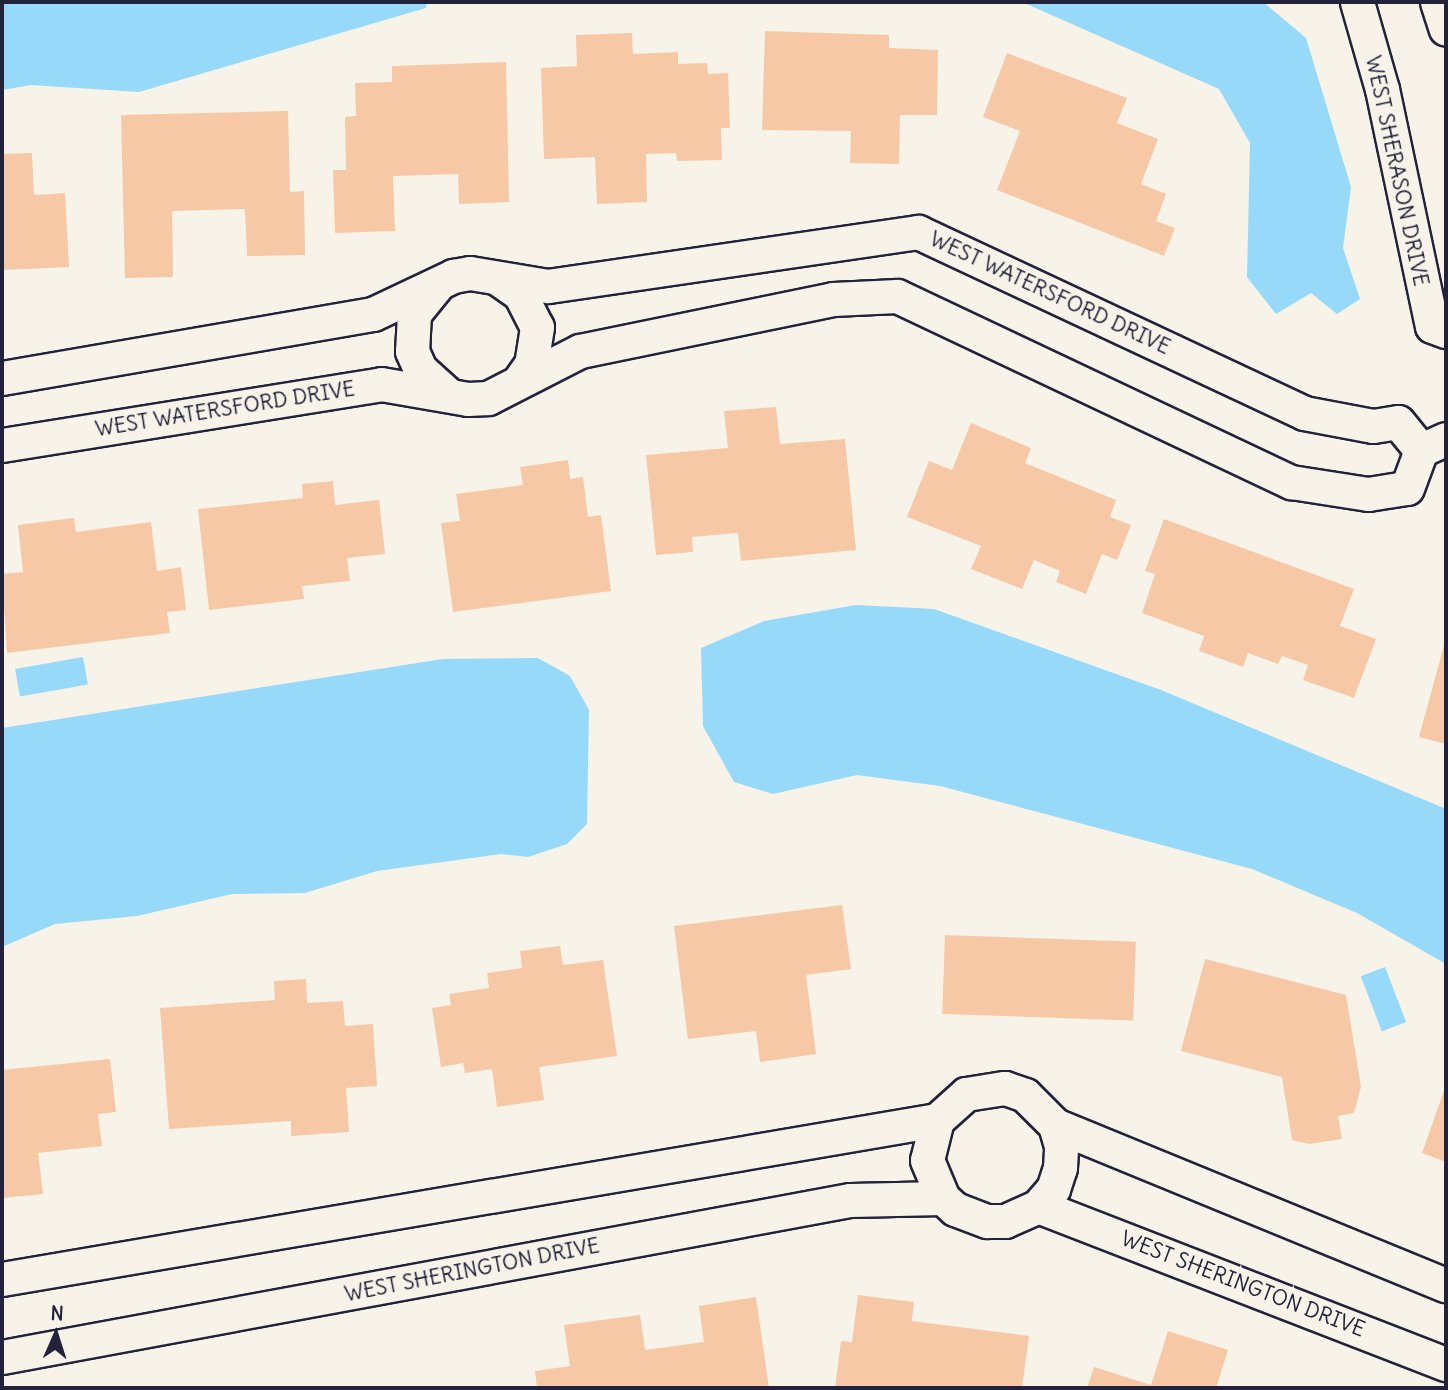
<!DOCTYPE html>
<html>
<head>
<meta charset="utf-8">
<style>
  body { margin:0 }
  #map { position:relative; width:1448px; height:1390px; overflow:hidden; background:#f7f3e8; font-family:Delius,sans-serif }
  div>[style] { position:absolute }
  .water>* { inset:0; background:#97d9f9; transform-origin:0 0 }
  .building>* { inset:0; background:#f7c8a6; transform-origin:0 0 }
  .roads { filter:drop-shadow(2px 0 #22223b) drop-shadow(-2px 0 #22223b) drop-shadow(0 2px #22223b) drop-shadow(0 -2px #22223b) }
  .street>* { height:33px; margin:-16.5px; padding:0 16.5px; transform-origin:16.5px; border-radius:16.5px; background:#f7f3e8 }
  span { translate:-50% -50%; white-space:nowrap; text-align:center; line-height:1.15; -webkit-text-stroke:7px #f7f3e8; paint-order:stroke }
  .street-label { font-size:21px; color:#22223b }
  .frame { position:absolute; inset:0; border:4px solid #22223b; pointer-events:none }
  .north { position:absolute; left:21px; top:1299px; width:70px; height:70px; -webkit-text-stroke:5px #f7f3e8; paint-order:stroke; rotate:3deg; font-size:19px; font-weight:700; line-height:28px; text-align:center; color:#22223b }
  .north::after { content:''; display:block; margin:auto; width:24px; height:32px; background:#22223b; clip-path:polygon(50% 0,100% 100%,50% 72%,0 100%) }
</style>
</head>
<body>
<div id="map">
  <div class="water">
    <i style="clip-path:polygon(2px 2px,427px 2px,426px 8px,139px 92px,31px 85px,2px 90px)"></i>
    <i style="clip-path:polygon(1022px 2px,1263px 2px,1306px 38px,1351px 187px,1343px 248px,1360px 299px,1337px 314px,1311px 293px,1276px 314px,1247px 277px,1250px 143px,1219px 89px)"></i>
    <i style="clip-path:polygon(856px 605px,934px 609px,1161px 690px,1446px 809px,1446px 964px,1357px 913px,1252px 869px,940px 786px,857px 775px,773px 794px,734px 782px,703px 726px,701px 648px,764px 621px)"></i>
    <i style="left:83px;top:657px;width:28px;height:69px;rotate:80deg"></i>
    <i style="clip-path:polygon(538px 658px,570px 676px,589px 710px,587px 824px,567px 844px,528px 857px,501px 854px,377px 871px,305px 893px,232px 894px,137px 916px,55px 924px,2px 947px,2px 728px,443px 659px)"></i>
    <i style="left:1385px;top:967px;width:59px;height:26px;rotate:69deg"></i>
  </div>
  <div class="building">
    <i style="clip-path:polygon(765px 31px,889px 35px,889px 48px,938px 50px,937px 115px,900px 115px,899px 164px,850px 163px,851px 131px,762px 130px)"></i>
    <i style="clip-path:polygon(632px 33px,633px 54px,678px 52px,678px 64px,707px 63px,708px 74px,728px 73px,730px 128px,721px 128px,722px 160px,677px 161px,676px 153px,646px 154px,647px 202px,597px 204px,595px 157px,544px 159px,541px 68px,577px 66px,576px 35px)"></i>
    <i style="clip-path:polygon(1007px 53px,1127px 98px,1117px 123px,1158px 139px,1141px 184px,1166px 194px,1156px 221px,1175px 228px,1164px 256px,997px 190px,1020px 131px,983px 117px)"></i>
    <i style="clip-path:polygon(506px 62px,509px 202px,459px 204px,458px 174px,393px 176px,395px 231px,335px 233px,333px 170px,346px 170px,345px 117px,356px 116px,355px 83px,392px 82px,392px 66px)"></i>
    <i style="clip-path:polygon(288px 111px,290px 192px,304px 191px,305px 255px,247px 256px,245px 209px,172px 211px,173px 277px,125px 278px,121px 115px)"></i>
    <i style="clip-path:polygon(32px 153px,34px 195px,65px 193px,69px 267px,2px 270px,2px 154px)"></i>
    <i style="clip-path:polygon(776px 407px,780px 444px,845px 439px,856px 550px,741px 561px,738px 533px,692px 537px,693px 552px,656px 555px,646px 455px,728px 448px,724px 411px)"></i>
    <i style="clip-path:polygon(971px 423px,1031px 448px,1025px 463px,1116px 500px,1110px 517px,1131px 525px,1117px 560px,1102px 554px,1086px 594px,1056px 582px,1060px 571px,1034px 560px,1022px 589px,971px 569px,981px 546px,907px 517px,929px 461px,952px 470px)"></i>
    <i style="clip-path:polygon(568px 460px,570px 479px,583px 477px,588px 517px,601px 515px,611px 591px,453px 612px,441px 523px,460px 521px,456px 494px,523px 485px,520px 467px)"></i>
    <i style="clip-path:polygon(333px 481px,335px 505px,379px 500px,385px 554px,347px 558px,350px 581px,302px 586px,304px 599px,209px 610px,198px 509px,303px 498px,302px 484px)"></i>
    <i style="clip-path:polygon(74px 518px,76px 532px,151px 522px,157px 571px,181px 567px,186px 610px,167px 612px,170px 633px,7px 653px,2px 574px,23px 572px,18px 525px)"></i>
    <i style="clip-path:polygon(1164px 519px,1354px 589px,1340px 626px,1376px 639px,1354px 698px,1303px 680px,1308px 665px,1282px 656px,1278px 664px,1248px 653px,1243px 667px,1199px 651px,1204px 636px,1142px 613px,1155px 574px,1145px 571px)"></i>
    <i style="clip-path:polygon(1446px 638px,1446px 744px,1419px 737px)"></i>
    <i style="clip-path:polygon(842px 905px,851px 969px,806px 975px,816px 1054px,760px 1062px,756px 1031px,688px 1039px,674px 926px)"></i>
    <i style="left:945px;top:935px;width:191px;height:79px;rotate:2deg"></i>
    <i style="clip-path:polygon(560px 946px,563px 965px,603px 960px,617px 1056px,539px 1067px,544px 1100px,497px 1107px,492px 1069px,465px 1073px,463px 1063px,441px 1067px,432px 1008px,451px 1005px,449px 994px,489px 988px,487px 973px,522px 968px,520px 951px)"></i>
    <i style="clip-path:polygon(1205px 959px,1346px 995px,1361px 1087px,1354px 1113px,1338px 1116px,1342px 1139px,1309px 1144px,1292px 1140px,1282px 1077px,1181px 1051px)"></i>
    <i style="clip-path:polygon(306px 979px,307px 1003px,343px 1001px,345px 1026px,373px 1024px,377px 1086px,346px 1088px,349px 1132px,291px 1136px,291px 1121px,169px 1129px,160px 1008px,275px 1000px,274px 981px)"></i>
    <i style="clip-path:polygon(110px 1059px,116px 1112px,98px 1114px,102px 1146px,38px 1153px,43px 1194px,2px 1198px,2px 1070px)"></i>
    <i style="clip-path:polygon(1446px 1085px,1446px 1162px,1422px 1153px)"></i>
    <i style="clip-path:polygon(858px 1295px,914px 1302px,912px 1321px,1029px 1336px,1022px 1388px,835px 1388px,841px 1341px,852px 1342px)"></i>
    <i style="clip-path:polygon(756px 1297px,769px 1388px,537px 1388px,535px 1371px,570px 1366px,564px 1325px,640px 1315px,645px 1350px,704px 1342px,699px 1306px)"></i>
    <i style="clip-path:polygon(1168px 1331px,1228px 1350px,1216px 1388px,1087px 1388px,1094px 1367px,1151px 1385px)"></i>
  </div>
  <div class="roads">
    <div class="street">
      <i style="left:1357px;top:2px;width:91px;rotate:74deg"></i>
      <i style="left:1382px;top:89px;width:242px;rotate:78.1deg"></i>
      <i style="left:1432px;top:326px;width:15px;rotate:20deg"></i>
      <i style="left:1437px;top:2px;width:28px;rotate:72deg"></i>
      <i style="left:497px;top:278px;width:28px;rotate:35deg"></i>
      <i style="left:520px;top:294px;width:37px;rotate:63deg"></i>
      <i style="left:537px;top:327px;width:37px;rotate:99deg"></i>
      <i style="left:531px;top:364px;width:19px;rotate:125deg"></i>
      <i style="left:438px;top:284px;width:38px;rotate:129deg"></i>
      <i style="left:414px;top:314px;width:37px;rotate:93deg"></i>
      <i style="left:412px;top:351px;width:20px;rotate:66deg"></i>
      <i style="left:420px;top:369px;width:38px;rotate:42deg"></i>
      <i style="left:2px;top:378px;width:376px;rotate:-9.8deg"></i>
      <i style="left:373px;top:314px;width:89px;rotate:-25.4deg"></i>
      <i style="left:453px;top:276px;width:17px;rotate:-10deg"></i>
      <i style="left:470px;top:273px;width:79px;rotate:9.5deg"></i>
      <i style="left:548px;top:286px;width:374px;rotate:-8.3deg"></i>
      <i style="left:918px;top:232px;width:426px;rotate:25.1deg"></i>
      <i style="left:1304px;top:413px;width:70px;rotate:10.7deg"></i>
      <i style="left:1373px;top:426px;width:25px;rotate:-9deg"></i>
      <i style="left:1398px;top:422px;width:36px;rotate:51deg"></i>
      <i style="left:2px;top:445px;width:384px;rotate:-9.1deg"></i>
      <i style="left:381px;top:384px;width:88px;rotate:9.8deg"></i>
      <i style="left:468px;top:399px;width:20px;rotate:-3deg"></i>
      <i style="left:488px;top:398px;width:103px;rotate:-27.1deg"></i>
      <i style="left:580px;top:351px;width:258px;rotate:-11.6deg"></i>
      <i style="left:833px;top:299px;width:64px;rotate:-2.7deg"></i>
      <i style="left:897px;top:296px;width:436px;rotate:25.3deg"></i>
      <i style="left:1291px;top:482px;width:78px;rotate:8.9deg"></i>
      <i style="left:1368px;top:494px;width:39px;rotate:-9deg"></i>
      <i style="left:1407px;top:488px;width:40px;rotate:-69.8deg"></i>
      <i style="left:1421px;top:450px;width:27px;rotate:-24deg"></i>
      <i style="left:937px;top:1120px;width:41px;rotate:104deg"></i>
      <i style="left:927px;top:1160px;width:41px;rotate:67.2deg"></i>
      <i style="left:1038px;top:1206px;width:23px;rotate:-49deg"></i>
      <i style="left:1053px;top:1189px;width:22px;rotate:-72deg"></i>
      <i style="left:1060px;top:1168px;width:22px;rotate:-87deg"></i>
      <i style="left:1061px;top:1146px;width:22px;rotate:-106deg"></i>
      <i style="left:2px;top:1279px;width:948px;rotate:-9.65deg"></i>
      <i style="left:937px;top:1120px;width:39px;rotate:-42deg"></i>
      <i style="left:966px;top:1094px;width:39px;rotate:-9deg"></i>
      <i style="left:1005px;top:1088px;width:21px;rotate:19deg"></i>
      <i style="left:1025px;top:1095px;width:42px;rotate:45deg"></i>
      <i style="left:1055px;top:1125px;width:422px;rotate:22.3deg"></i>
      <i style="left:2px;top:1357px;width:862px;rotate:-10.49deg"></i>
      <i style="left:850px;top:1200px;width:93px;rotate:-1.2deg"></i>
      <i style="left:943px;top:1198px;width:16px;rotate:43deg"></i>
      <i style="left:955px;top:1209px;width:34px;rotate:21deg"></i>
      <i style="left:987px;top:1221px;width:18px"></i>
      <i style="left:1005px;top:1221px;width:36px;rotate:-24deg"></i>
      <i style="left:1038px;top:1206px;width:438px;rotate:21.2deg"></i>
    </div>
  </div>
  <div class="street-label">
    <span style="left:1397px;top:171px;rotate:78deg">WEST SHERASON DRIVE</span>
    <span style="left:1050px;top:293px;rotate:25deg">WEST WATERSFORD DRIVE</span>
    <span style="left:225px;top:409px;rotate:-9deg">WEST WATERSFORD DRIVE</span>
    <span style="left:472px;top:1270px;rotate:-11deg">WEST SHERINGTON DRIVE</span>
    <span style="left:1243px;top:1284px;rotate:21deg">WEST SHERINGTON DRIVE</span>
  </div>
  <div class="frame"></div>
  <div class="north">N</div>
</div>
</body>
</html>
